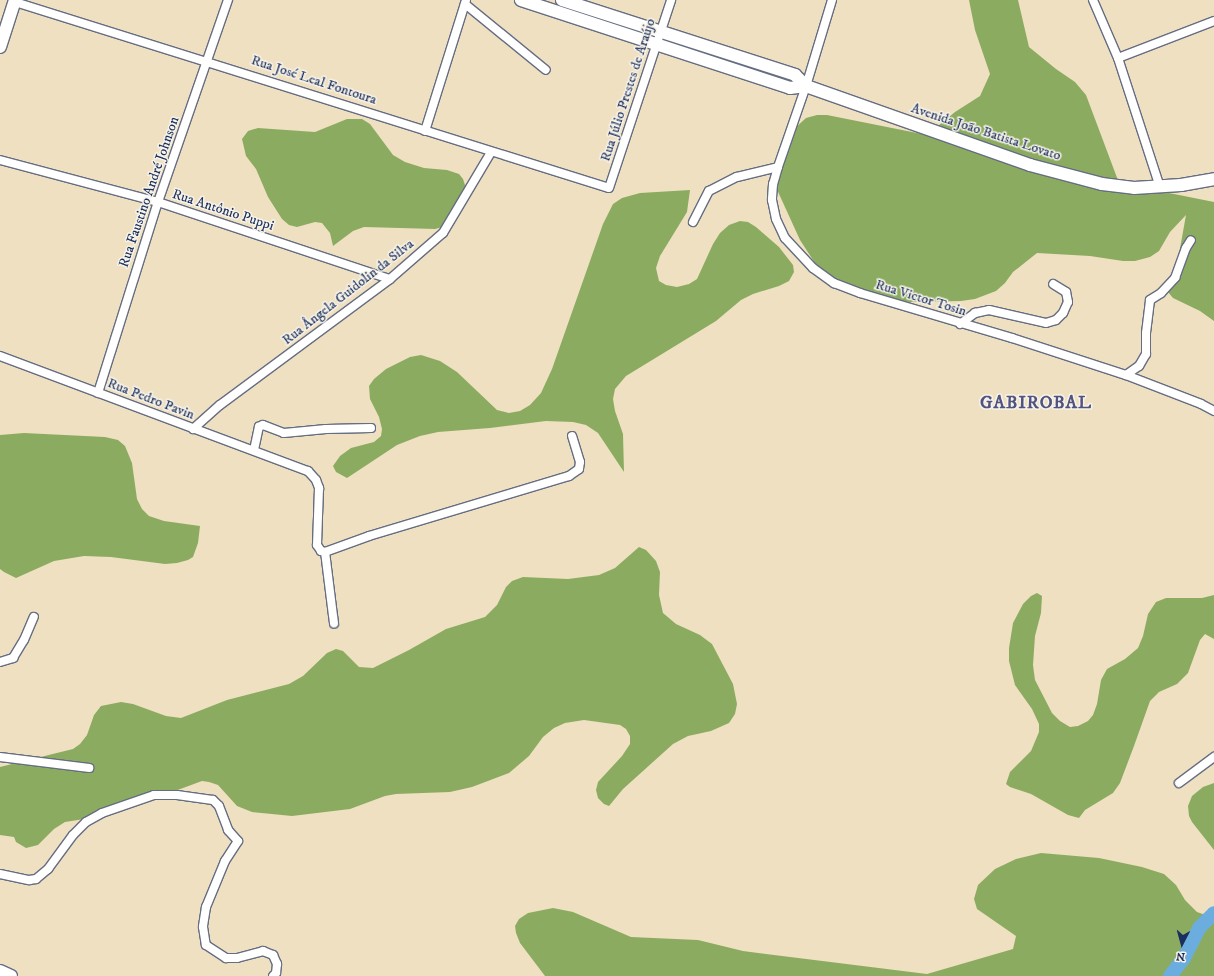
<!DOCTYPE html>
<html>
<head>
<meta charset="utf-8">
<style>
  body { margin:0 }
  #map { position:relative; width:1214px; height:976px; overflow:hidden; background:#efe0c2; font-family:"IM FELL DW Pica",serif }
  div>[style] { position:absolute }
  .forest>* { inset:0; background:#8bac60 }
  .river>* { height:14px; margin:-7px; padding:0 7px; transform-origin:7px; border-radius:7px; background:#6cade0 }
  .roads { filter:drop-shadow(1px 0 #656d81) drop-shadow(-1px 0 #656d81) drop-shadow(0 1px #656d81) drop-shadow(0 -1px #656d81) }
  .street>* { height:8px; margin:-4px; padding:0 4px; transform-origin:4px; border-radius:4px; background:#fff }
  .secondary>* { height:12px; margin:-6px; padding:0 6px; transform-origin:6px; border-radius:6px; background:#fff }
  span { translate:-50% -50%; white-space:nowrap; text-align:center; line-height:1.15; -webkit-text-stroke:3px #f7f3e8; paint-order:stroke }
  .street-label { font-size:14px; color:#1b2f5e }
  .district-label { font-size:18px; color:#515480; font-weight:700; letter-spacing:1px }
  .north { position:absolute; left:1162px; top:924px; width:40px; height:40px; -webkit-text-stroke:3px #f7f3e8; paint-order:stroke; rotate:186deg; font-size:11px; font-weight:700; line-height:16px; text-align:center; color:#1b2f5e }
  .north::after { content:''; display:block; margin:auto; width:14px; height:18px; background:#1b2f5e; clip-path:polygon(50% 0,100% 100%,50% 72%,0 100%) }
</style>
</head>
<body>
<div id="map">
  <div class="forest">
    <i style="clip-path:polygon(969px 0,1018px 0,1029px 47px,1056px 69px,1075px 82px,1086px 95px,1119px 183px,1214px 202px,1214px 321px,1200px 311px,1173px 298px,1168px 292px,1170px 281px,1176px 271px,1186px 215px,1170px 232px,1159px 251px,1150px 257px,1135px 261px,1123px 261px,1090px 256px,1037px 253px,1013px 272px,1005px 283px,996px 291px,975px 299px,961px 301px,909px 302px,880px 298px,853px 290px,821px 271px,813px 260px,800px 240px,774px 183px,794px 129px,806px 118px,817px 115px,827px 115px,927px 135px,955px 112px,980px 96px,990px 74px,975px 30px)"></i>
    <i style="clip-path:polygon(347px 119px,362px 119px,370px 124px,393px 155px,405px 162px,424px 168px,447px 170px,459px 174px,463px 179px,466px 188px,446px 226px,435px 229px,364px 227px,353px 231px,333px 246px,330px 233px,322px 223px,315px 222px,297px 227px,289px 225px,282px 219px,268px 197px,256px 169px,246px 156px,242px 139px,248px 131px,258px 128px,315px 132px)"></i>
    <i style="clip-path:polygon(690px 190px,687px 212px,660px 256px,656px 268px,659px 281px,666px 285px,677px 287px,689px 284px,697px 279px,713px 244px,720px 233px,729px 225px,740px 221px,748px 222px,756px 227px,779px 247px,793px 265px,794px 272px,789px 281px,779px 286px,753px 294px,741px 300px,716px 321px,626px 376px,615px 389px,613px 399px,615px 411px,623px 434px,624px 472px,598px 433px,586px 425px,573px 422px,546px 421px,490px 428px,438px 432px,420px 436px,397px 445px,347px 478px,336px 472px,333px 466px,340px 456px,351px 448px,374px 442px,381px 436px,382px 429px,379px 417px,370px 399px,369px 386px,374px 379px,386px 369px,410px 357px,421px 355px,440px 361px,457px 372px,497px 410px,509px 413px,520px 411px,530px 405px,541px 393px,552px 369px,603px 224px,613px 204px,622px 198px,640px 193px)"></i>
    <i style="clip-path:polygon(24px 433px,105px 437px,118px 440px,125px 446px,132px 463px,137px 499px,142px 509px,149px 516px,164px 521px,200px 526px,198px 543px,193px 557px,188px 560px,177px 563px,165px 564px,111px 557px,84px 556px,54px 561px,16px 578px,4px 572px,0 569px,0 435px)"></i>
    <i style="clip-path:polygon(639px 547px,646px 550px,656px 561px,660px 572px,659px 595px,663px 613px,676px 624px,700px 635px,712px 644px,733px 684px,737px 704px,735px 714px,729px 723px,711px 731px,688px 736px,673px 744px,623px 789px,609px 806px,604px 804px,598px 798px,596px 790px,598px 782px,622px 756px,630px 744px,630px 736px,626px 729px,620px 725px,584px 720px,565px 723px,554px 728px,543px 737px,529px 756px,509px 773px,472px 787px,450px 792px,396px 794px,385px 796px,350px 809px,292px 816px,252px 812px,237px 806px,218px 785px,209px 782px,202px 781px,110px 815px,65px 822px,54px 829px,38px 845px,26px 848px,16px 842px,14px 837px,0 835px,0 767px,73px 749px,80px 744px,87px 735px,94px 715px,101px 706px,121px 702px,133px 704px,166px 716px,181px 718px,227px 700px,289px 684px,303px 676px,327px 653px,336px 649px,343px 651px,359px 667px,373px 668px,409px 650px,446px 629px,485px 617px,497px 605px,506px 587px,512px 581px,523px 577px,568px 579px,599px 575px,615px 568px)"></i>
    <i style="clip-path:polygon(1037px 593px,1042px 596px,1041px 613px,1035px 636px,1033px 665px,1035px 680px,1052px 713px,1060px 721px,1070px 727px,1078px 726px,1088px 721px,1093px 715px,1097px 704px,1101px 680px,1107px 669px,1125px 659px,1138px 648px,1143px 636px,1148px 614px,1156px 602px,1166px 598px,1202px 598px,1214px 595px,1214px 639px,1205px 634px,1200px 640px,1188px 673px,1177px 684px,1159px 692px,1150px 701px,1134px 746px,1120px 783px,1113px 793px,1085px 810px,1079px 818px,1068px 815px,1031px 794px,1010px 787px,1006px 784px,1010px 772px,1031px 751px,1039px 732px,1039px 724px,1032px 709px,1015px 685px,1009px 661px,1009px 648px,1013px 623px,1023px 604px,1031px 596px)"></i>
    <i style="clip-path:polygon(1214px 783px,1214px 850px,1192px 822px,1189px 816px,1188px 806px,1192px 796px,1203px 787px)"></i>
    <i style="clip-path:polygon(1041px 853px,1099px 858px,1142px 867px,1164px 874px,1176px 885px,1185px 900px,1197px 912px,1214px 918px,1214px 976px,545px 976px,520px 943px,516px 933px,515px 926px,519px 919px,528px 913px,553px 908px,573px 912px,631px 937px,698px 940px,743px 951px,927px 974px,1013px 949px,1016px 936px,977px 909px,974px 899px,978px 885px,995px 869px,1016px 859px)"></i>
  </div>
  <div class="river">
    <i style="left:1170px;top:976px;width:23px;rotate:-52deg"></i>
    <i style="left:1184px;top:958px;width:34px;rotate:-63deg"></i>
    <i style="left:1199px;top:928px;width:21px;rotate:-45deg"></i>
  </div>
  <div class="roads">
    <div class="street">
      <i style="left:832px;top:0;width:90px;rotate:106.8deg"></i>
      <i style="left:806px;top:86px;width:86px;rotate:109.1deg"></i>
      <i style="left:778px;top:167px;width:18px;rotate:106deg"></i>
      <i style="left:773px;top:184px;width:16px;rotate:94deg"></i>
      <i style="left:772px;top:200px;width:19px;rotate:78deg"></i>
      <i style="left:776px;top:219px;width:21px;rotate:65deg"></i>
      <i style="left:785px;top:238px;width:41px;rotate:47deg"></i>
      <i style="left:813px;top:268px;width:26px;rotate:36deg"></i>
      <i style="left:834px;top:283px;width:28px;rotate:21deg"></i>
      <i style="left:860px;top:293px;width:159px;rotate:16.5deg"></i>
      <i style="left:1012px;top:338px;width:120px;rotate:18deg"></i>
      <i style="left:1126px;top:375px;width:80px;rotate:21.1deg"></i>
      <i style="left:1201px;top:404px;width:15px;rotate:28deg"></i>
      <i style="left:1093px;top:0;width:63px;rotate:66.7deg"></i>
      <i style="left:1118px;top:58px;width:136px;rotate:72deg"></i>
      <i style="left:15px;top:2px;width:622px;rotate:17.39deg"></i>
      <i style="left:609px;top:188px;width:198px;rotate:-71.7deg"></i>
      <i style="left:465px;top:4px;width:104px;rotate:39.2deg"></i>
      <i style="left:1118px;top:58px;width:103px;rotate:-21.1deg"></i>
      <i style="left:425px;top:131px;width:137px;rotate:-72.6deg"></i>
      <i style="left:0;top:160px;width:163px;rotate:14.9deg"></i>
      <i style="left:158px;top:202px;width:244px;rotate:18.4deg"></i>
      <i style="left:693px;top:222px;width:35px;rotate:-63deg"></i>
      <i style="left:709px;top:191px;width:31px;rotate:-27deg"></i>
      <i style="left:737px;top:177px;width:42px;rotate:-13.7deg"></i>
      <i style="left:960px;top:324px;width:19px;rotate:-36deg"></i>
      <i style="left:975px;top:313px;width:14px;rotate:-12deg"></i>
      <i style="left:989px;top:310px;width:58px;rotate:12.8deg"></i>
      <i style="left:1046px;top:323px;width:10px;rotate:-17deg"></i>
      <i style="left:1056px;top:320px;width:10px;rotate:-45deg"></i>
      <i style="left:1063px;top:313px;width:12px;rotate:-66deg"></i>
      <i style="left:1068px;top:302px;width:10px;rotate:-101deg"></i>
      <i style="left:1066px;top:292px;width:15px;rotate:-148deg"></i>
      <i style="left:0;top:356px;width:329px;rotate:20.5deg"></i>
      <i style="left:308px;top:471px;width:12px;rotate:48deg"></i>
      <i style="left:316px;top:480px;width:9px;rotate:69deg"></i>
      <i style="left:319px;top:488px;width:57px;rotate:92deg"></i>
      <i style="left:317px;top:545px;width:7px;rotate:56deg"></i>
      <i style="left:321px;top:551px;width:4px;rotate:14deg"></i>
      <i style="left:325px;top:552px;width:47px;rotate:-20deg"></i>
      <i style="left:369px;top:536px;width:209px;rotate:-16.7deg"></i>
      <i style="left:569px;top:476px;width:12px;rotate:-35deg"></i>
      <i style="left:579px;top:469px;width:7px;rotate:-82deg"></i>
      <i style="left:580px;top:462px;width:27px;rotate:-107deg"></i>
      <i style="left:1126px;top:375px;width:16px;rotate:-35deg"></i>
      <i style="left:1139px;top:366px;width:14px;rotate:-60deg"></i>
      <i style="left:1146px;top:354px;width:21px;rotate:-90deg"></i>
      <i style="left:1146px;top:333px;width:33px;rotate:-83deg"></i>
      <i style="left:1150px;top:300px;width:13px;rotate:-32deg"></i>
      <i style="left:1161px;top:293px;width:21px;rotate:-47deg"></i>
      <i style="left:1175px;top:278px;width:32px;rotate:-70deg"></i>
      <i style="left:1186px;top:248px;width:9px;rotate:-58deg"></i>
      <i style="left:98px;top:393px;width:200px;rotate:-72.6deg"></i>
      <i style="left:158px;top:202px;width:214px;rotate:-70.9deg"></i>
      <i style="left:193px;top:429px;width:36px;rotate:-42deg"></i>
      <i style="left:220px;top:405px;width:212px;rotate:-36.5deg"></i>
      <i style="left:390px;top:279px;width:70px;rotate:-41deg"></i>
      <i style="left:443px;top:233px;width:94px;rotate:-59.3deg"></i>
      <i style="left:254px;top:450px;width:24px;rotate:-78deg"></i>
      <i style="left:259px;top:427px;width:4px;rotate:-27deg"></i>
      <i style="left:263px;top:425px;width:22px;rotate:21deg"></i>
      <i style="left:284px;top:433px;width:42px;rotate:-5.4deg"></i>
      <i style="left:326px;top:429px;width:45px;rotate:-1.3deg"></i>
      <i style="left:325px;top:552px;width:72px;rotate:82.8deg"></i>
      <i style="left:0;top:662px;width:14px;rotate:-17deg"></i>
      <i style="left:13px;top:658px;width:21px;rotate:-59deg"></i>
      <i style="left:24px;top:640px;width:25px;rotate:-67deg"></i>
      <i style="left:0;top:757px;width:90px;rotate:7deg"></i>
      <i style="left:1179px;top:783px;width:44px;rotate:-36.6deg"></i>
      <i style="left:0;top:874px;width:30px;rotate:12deg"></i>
      <i style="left:29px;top:880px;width:7px;rotate:-8deg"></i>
      <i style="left:36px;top:879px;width:16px;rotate:-40deg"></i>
      <i style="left:48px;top:869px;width:42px;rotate:-53.7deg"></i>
      <i style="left:73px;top:835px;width:18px;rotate:-45deg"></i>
      <i style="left:86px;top:822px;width:18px;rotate:-29deg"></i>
      <i style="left:102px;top:813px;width:55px;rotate:-19.1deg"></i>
      <i style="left:154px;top:795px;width:23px"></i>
      <i style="left:177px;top:795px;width:36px;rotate:8deg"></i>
      <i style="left:213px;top:800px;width:8px;rotate:45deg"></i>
      <i style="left:219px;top:806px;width:26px;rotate:69deg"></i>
      <i style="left:228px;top:830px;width:15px;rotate:48deg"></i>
      <i style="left:238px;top:841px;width:24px;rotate:123deg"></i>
      <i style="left:225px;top:861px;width:50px;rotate:112.4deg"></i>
      <i style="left:206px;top:907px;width:20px;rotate:99deg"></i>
      <i style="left:203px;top:927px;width:18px;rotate:81deg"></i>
      <i style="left:206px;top:945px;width:24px;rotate:33deg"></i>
      <i style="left:226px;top:958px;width:11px"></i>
      <i style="left:237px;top:958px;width:27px;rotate:-15deg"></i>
      <i style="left:263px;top:951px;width:11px;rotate:22deg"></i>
      <i style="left:273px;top:955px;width:10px;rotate:66deg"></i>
      <i style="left:277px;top:964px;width:9px;rotate:96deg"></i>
      <i style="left:276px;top:973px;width:4px;rotate:135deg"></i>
    </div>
    <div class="secondary">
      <i style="left:521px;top:0;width:283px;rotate:18.1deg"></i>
      <i style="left:790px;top:88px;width:16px;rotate:-7deg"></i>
      <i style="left:562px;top:0;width:245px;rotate:17.8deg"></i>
      <i style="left:795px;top:75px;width:16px;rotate:45deg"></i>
      <i style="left:806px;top:86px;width:238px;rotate:19.4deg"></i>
      <i style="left:1030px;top:165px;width:74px;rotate:14.8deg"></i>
      <i style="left:1102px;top:184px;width:32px;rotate:7deg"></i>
      <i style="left:1134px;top:188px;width:47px;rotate:-3.7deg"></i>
      <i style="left:1181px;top:185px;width:34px;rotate:-10deg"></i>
      <i style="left:0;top:47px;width:49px;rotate:-72.3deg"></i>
      <i style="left:0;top:971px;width:12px;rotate:24deg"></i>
    </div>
  </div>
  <div class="street-label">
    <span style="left:314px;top:80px;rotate:18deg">Rua José Leal Fontoura</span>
    <span style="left:628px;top:90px;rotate:-72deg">Rua Júlio Prestes de Araújo</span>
    <span style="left:986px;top:132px;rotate:18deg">Avenida João Batista Lovato</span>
    <span style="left:149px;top:192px;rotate:-71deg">Rua Faustino André Johnson</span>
    <span style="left:223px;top:210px;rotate:18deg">Rua Antônio Puppi</span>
    <span style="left:348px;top:292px;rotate:-38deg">Rua Ângela Guidolin da Silva</span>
    <span style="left:921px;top:298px;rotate:17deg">Rua Victor Tosin</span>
    <span style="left:151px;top:399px;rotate:21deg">Rua Pedro Pavin</span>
  </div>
  <div class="district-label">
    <span style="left:1036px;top:403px">GABIROBAL</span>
  </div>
  <div class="north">N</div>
</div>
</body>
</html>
